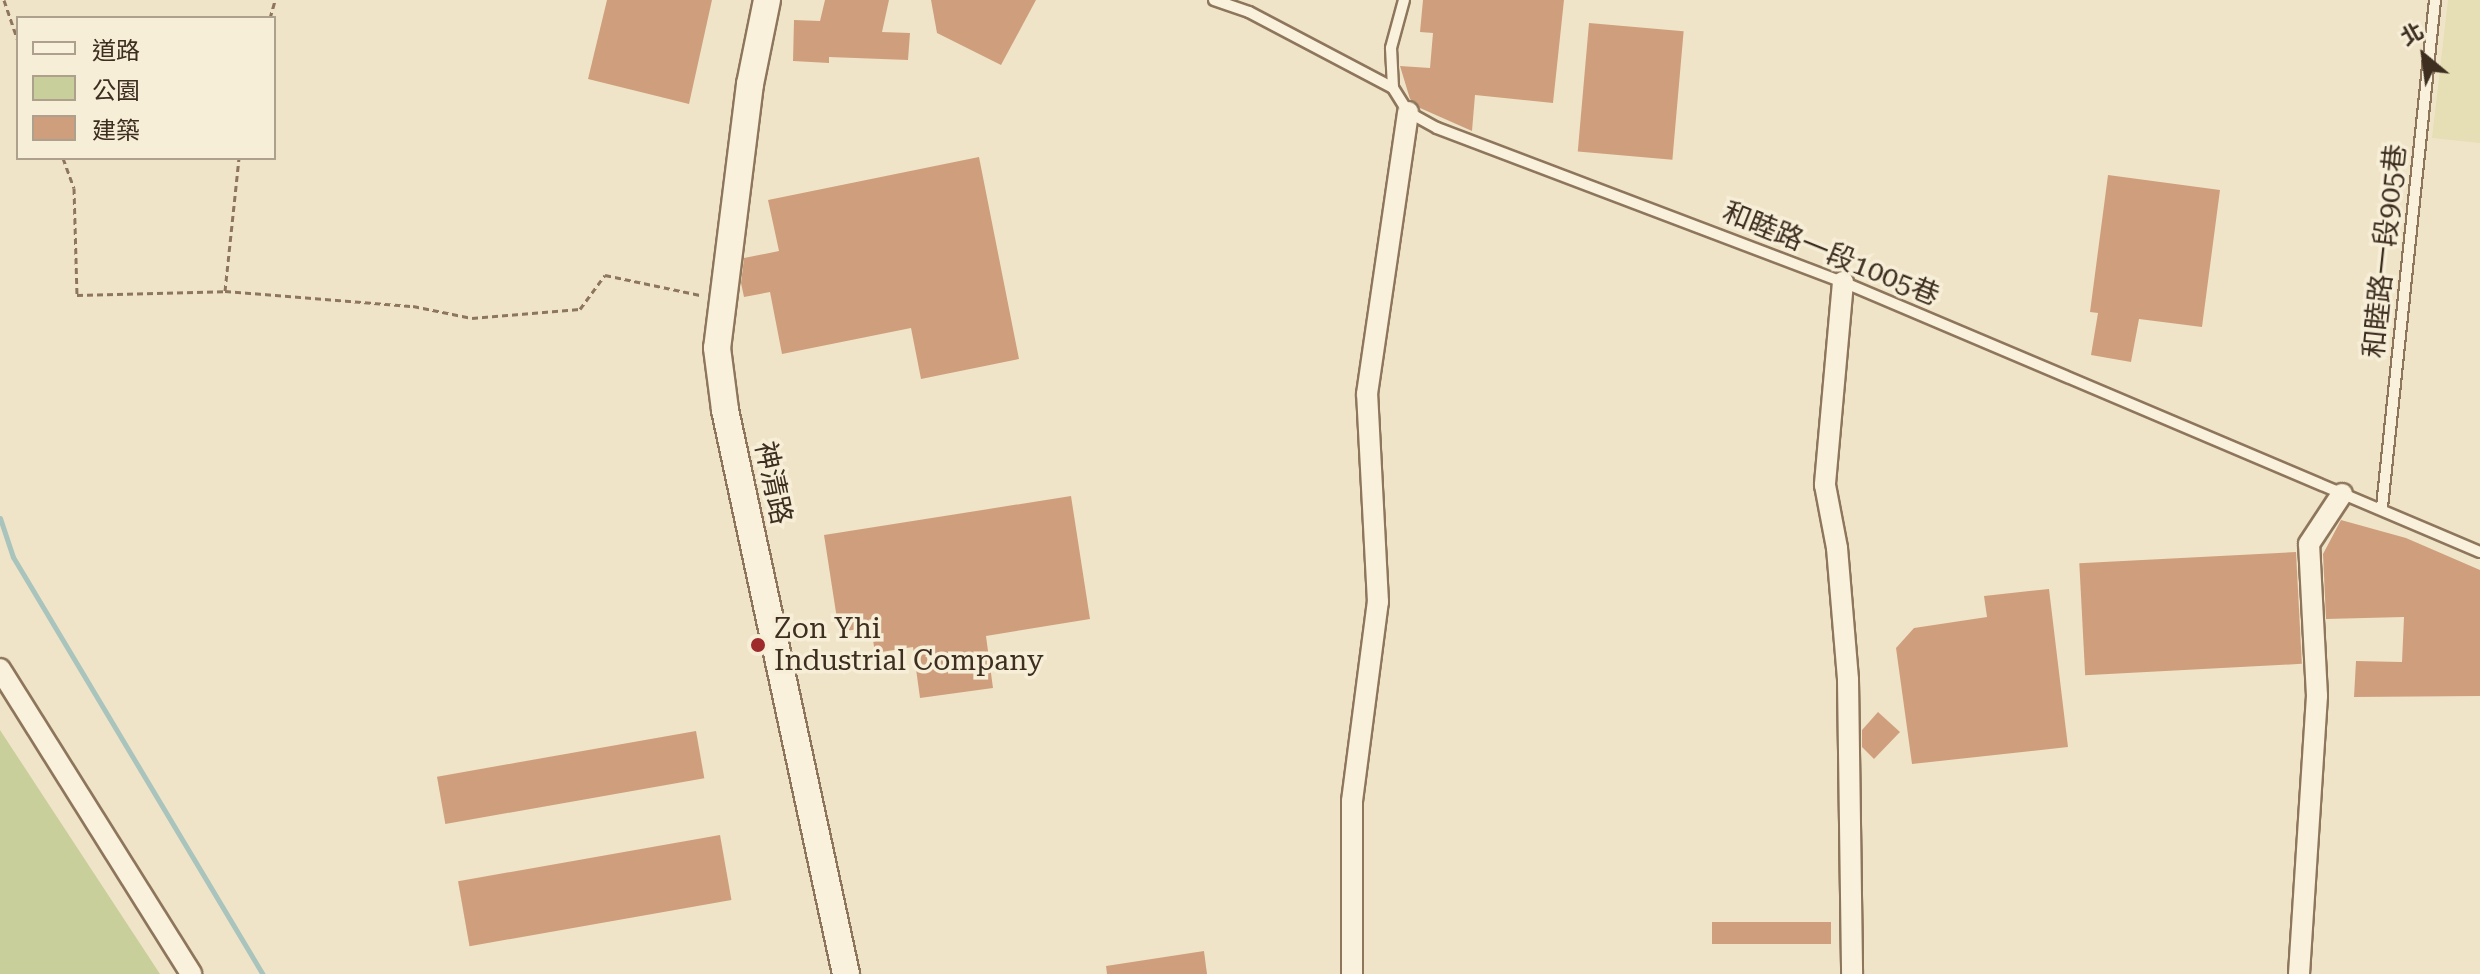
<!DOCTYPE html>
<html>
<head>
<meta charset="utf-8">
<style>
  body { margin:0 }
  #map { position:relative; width:2480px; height:974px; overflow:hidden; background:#f0e4c8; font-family:"Roboto Serif","Noto Sans TC",serif }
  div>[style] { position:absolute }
  .farmland>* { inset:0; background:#e6deb5 }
  .green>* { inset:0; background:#c9cf9b }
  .stream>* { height:5px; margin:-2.5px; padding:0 2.5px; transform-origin:2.5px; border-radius:2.5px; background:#a9c4bc }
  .building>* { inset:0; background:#cf9f7d; transform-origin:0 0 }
  .path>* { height:3px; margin-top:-1.5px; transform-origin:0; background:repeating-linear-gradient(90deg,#8d765c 0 6px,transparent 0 10px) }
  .roads { filter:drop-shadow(2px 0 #8d765c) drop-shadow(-2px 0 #8d765c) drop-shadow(0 2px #8d765c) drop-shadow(0 -2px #8d765c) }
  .service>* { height:10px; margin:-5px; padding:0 5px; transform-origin:5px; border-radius:5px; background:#faf1dc }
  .minor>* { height:20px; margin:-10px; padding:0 10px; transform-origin:10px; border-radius:10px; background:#faf1dc }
  .tertiary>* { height:26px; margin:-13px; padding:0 13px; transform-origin:13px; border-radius:13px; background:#faf1dc }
  .dots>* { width:22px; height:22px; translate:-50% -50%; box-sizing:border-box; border:4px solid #f7eed8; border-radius:50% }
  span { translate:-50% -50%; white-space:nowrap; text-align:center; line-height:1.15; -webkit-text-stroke:7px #f7eed8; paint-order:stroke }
  .street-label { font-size:28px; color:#3d2e20 }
  .poi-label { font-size:28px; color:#3d2e20 }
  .left { translate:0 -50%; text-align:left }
  .legend { position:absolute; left:16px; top:16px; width:260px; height:144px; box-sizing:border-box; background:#f7eed8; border:2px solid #ada18e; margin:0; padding:10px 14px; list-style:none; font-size:24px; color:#3d2e20 }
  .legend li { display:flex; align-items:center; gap:16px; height:40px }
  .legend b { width:40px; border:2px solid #ada18e }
  .north { position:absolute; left:2384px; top:16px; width:80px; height:80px; -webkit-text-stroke:6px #f7eed8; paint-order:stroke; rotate:331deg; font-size:22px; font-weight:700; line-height:32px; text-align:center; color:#3d2e20 }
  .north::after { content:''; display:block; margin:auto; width:28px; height:36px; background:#3d2e20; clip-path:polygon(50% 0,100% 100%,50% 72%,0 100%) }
</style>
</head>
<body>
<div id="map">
  <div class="farmland">
    <i style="clip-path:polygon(2448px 0,2480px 0,2480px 143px,2432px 138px)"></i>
  </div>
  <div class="green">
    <i style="clip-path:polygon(0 730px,160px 974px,0 974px)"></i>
  </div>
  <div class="stream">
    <i style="left:0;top:518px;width:41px;rotate:71.6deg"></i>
    <i style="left:13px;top:557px;width:486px;rotate:59.1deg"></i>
  </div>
  <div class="building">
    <i style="clip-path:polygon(607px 0,712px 0,689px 104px,588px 79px)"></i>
    <i style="clip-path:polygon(825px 0,889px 0,882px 32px,910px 33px,908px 60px,829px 57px,829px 63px,793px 61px,794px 20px,820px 21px)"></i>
    <i style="clip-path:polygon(931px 0,1036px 0,1001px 65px,937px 33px)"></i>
    <i style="clip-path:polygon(1423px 0,1564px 0,1553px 103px,1475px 95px,1472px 131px,1420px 108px,1410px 99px,1400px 66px,1430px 68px,1433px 33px,1420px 32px)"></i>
    <i style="left:1589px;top:23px;width:95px;height:129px;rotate:5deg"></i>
    <i style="clip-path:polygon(979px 157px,1019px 359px,921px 379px,911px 328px,782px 354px,770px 292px,744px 297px,741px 283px,744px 258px,779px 251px,768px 200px)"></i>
    <i style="clip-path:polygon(2108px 175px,2220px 190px,2202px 327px,2139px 319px,2131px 362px,2091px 355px,2098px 313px,2090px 312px)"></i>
    <i style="clip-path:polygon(1071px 496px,1090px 619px,986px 636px,993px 688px,920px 698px,913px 647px,875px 653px,871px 627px,839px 632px,824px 535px)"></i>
    <i style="clip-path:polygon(2341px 520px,2406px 538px,2480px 570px,2480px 696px,2354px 697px,2356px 661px,2402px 662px,2404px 617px,2326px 619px,2323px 554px)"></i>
    <i style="left:2296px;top:552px;width:112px;height:217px;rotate:87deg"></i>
    <i style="clip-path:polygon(2049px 589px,2068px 747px,1912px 764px,1896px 648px,1914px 628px,1987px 617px,1984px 596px)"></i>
    <i style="clip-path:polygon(1878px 712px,1900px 732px,1874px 759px,1862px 747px,1862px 730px)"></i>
    <i style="left:696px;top:731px;width:48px;height:263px;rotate:80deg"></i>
    <i style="left:720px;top:835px;width:66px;height:266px;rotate:80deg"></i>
    <i style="left:1831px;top:922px;width:22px;height:119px;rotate:90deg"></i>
    <i style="clip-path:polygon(1204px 951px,1207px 974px,1107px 974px,1106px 966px)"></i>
  </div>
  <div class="path">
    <i style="left:4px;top:0;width:43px;rotate:71.1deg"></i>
    <i style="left:270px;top:18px;width:19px;rotate:-74deg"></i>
    <i style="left:63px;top:158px;width:32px;rotate:70deg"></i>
    <i style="left:74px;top:188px;width:107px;rotate:88.4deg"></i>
    <i style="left:77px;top:295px;width:148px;rotate:-1.5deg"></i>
    <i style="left:225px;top:291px;width:189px;rotate:4.6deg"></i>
    <i style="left:413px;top:306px;width:60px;rotate:11.5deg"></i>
    <i style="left:472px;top:318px;width:108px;rotate:-4.8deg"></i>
    <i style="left:580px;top:309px;width:42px;rotate:-53.7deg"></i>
    <i style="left:605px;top:275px;width:97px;rotate:11.9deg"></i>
    <i style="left:225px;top:291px;width:134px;rotate:-84deg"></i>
  </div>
  <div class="roads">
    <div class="service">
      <i style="left:1214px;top:0;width:37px;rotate:19deg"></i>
      <i style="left:1249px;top:12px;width:163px;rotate:27.8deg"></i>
      <i style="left:1404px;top:0;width:50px;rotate:105.2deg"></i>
      <i style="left:1391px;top:48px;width:40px;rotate:87.1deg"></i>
      <i style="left:1393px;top:88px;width:28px;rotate:58deg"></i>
      <i style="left:1408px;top:112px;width:33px;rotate:29deg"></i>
      <i style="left:1437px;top:128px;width:434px;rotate:20.8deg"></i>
      <i style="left:1843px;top:282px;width:692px;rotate:22.97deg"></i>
      <i style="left:2382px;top:507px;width:510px;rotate:-84.03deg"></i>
    </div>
    <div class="minor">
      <i style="left:1843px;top:282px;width:204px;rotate:95.1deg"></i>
      <i style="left:1825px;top:485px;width:64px;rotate:79.2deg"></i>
      <i style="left:1837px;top:548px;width:132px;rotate:85.2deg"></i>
      <i style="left:1848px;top:680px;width:294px;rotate:89.2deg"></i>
      <i style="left:0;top:669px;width:360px;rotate:57.9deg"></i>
      <i style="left:1352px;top:974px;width:173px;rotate:-90deg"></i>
      <i style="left:1352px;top:801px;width:201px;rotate:-82.6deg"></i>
      <i style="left:1378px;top:602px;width:208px;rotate:-93deg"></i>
      <i style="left:1367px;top:394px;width:285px;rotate:-81.7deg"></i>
      <i style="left:2299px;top:974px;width:279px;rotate:-86.3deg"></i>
      <i style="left:2317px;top:696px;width:152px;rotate:-93deg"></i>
      <i style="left:2309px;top:544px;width:60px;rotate:-56.6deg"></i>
    </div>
    <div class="tertiary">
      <i style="left:767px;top:0;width:86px;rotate:101.4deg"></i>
      <i style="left:750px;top:84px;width:266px;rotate:97.1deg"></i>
      <i style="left:717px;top:348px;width:63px;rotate:82.6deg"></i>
      <i style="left:725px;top:410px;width:577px;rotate:77.89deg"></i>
    </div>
  </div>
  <div class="dots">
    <i style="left:758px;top:645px;background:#9e2a2b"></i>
  </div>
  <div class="street-label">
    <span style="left:2385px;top:251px;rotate:-84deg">和睦路一段905巷</span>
    <span style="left:1831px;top:254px;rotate:22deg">和睦路一段1005巷</span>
    <span style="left:773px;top:483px;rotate:78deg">神清路</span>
  </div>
  <div class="poi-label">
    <span class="left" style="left:774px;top:645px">Zon Yhi<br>Industrial Company</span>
  </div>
  <ul class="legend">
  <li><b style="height:10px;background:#faf1dc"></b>道路</li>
  <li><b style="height:22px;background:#c9cf9b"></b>公園</li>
  <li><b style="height:22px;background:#cf9f7d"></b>建築</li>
  </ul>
  <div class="north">北</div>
</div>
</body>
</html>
